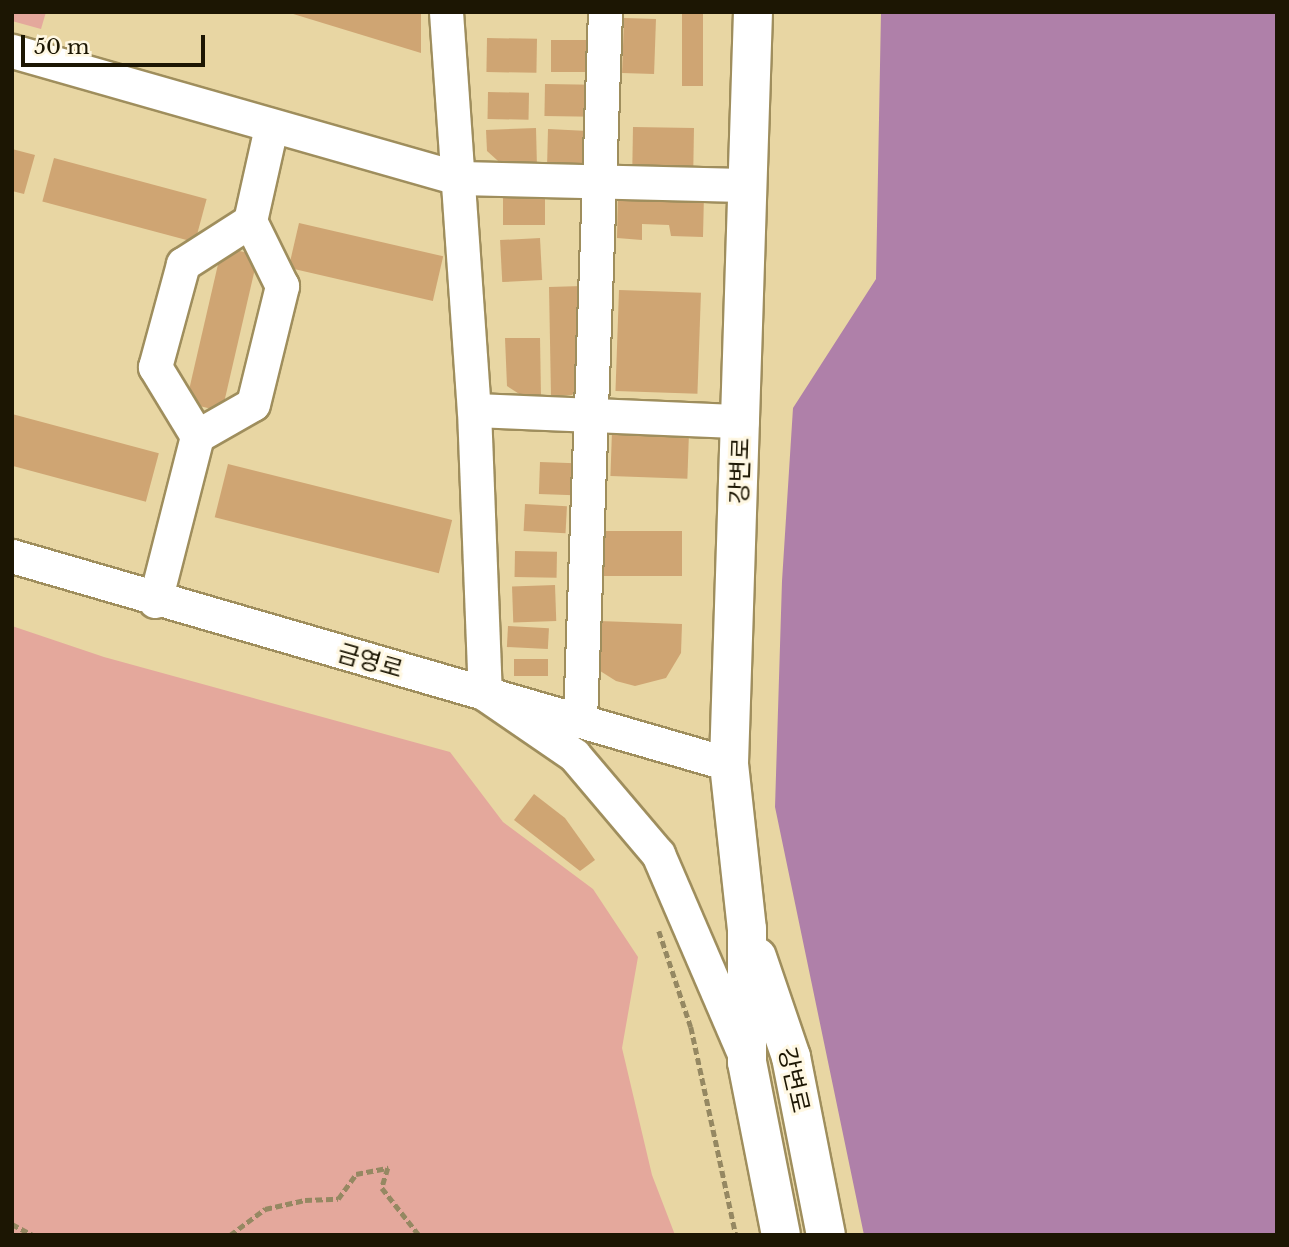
<!DOCTYPE html>
<html>
<head>
<meta charset="utf-8">
<style>
  body { margin:0 }
  #map { position:relative; width:1289px; height:1247px; overflow:hidden; background:#e8d6a3; font-family:"Libre Baskerville","Noto Sans KR",serif }
  div>[style] { position:absolute }
  .green>* { inset:0; background:#e4a89c }
  .water>* { inset:0; background:#af80a9 }
  .building>* { inset:0; background:#cfa573; transform-origin:0 0 }
  .path>* { height:4.5px; margin-top:-2.25px; transform-origin:0; background:repeating-linear-gradient(90deg,#958862 0 7px,transparent 0 10.5px) }
  .roads { filter:drop-shadow(2px 0 #9f8e5d) drop-shadow(-2px 0 #9f8e5d) drop-shadow(0 2px #9f8e5d) drop-shadow(0 -2px #9f8e5d) }
  .minor>* { height:33px; margin:-16.5px; padding:0 16.5px; transform-origin:16.5px; border-radius:16.5px; background:#fff }
  .major>* { height:38px; margin:-19px; padding:0 19px; transform-origin:19px; border-radius:19px; background:#fff }
  span { translate:-50% -50%; white-space:nowrap; text-align:center; line-height:1.15; -webkit-text-stroke:6px #fff8e3; paint-order:stroke }
  .street-label { font-size:24px; color:#1c1603 }
  .frame { position:absolute; inset:0; border:14px solid #1c1603; pointer-events:none }
  .scale { position:absolute; left:21px; top:35px; width:184px; height:32px; box-sizing:border-box; border:4px solid #1c1603; border-top:0; padding-left:9px; font-size:21px; line-height:24px; white-space:nowrap; color:#1c1603; -webkit-text-stroke:5px #fff8e3; paint-order:stroke }
</style>
</head>
<body>
<div id="map">
  <div class="green">
    <i style="clip-path:polygon(12px 12px,46px 12px,41px 29px,12px 21px)"></i>
    <i style="clip-path:polygon(12px 626px,104px 657px,450px 752px,503px 822px,593px 889px,638px 957px,622px 1048px,652px 1175px,675px 1235px,12px 1235px)"></i>
  </div>
  <div class="water">
    <i style="clip-path:polygon(881px 12px,1277px 12px,1277px 1235px,864px 1235px,775px 807px,782px 581px,793px 408px,876px 279px)"></i>
  </div>
  <div class="building">
    <i style="clip-path:polygon(290px 12px,421px 12px,421px 53px,290px 13px)"></i>
    <i style="left:682px;top:12px;width:21px;height:74px"></i>
    <i style="left:624px;top:18px;width:32px;height:55px;rotate:2deg"></i>
    <i style="left:487px;top:38px;width:50px;height:34px;rotate:1deg"></i>
    <i style="left:594px;top:40px;width:32px;height:43px;rotate:90deg"></i>
    <i style="left:545px;top:84px;width:48px;height:32px;rotate:1deg"></i>
    <i style="left:488px;top:92px;width:41px;height:27px;rotate:1deg"></i>
    <i style="left:633px;top:127px;width:61px;height:42px;rotate:1deg"></i>
    <i style="clip-path:polygon(536px 128px,537px 168px,507px 169px,487px 151px,486px 130px)"></i>
    <i style="clip-path:polygon(548px 129px,588px 131px,587px 158px,577px 169px,547px 168px)"></i>
    <i style="clip-path:polygon(12px 149px,35px 155px,24px 194px,12px 191px)"></i>
    <i style="left:54px;top:158px;width:158px;height:45px;rotate:15deg"></i>
    <i style="left:545px;top:191px;width:34px;height:42px;rotate:90deg"></i>
    <i style="clip-path:polygon(618px 191px,704px 194px,703px 237px,671px 236px,669px 225px,642px 224px,642px 240px,617px 238px)"></i>
    <i style="left:299px;top:223px;width:148px;height:46px;rotate:13deg"></i>
    <i style="left:540px;top:238px;width:42px;height:40px;rotate:87deg"></i>
    <i style="left:222px;top:247px;width:37px;height:160px;rotate:13deg"></i>
    <i style="clip-path:polygon(582px 286px,584px 381px,572px 395px,551px 396px,549px 287px)"></i>
    <i style="left:619px;top:290px;width:82px;height:101px;rotate:2deg"></i>
    <i style="clip-path:polygon(505px 338px,540px 338px,541px 397px,524px 397px,507px 386px)"></i>
    <i style="left:12px;top:414px;width:152px;height:50px;rotate:15deg"></i>
    <i style="left:612px;top:431px;width:77px;height:45px;rotate:2deg"></i>
    <i style="left:540px;top:462px;width:35px;height:32px;rotate:2deg"></i>
    <i style="left:228px;top:464px;width:231px;height:55px;rotate:14deg"></i>
    <i style="left:525px;top:504px;width:42px;height:27px;rotate:3deg"></i>
    <i style="left:604px;top:531px;width:78px;height:45px"></i>
    <i style="left:515px;top:551px;width:42px;height:26px;rotate:1deg"></i>
    <i style="left:555px;top:585px;width:36px;height:43px;rotate:88deg"></i>
    <i style="clip-path:polygon(599px 621px,682px 624px,681px 653px,666px 678px,635px 686px,616px 681px,597px 669px)"></i>
    <i style="left:508px;top:626px;width:41px;height:21px;rotate:3deg"></i>
    <i style="left:548px;top:659px;width:17px;height:34px;rotate:90deg"></i>
    <i style="clip-path:polygon(534px 794px,565px 818px,595px 860px,580px 871px,514px 820px)"></i>
  </div>
  <div class="path">
    <i style="left:659px;top:931px;width:101px;rotate:71.6deg"></i>
    <i style="left:691px;top:1027px;width:213px;rotate:77.8deg"></i>
    <i style="left:12px;top:1224px;width:24px;rotate:28deg"></i>
    <i style="left:230px;top:1235px;width:44px;rotate:-36.6deg"></i>
    <i style="left:265px;top:1209px;width:41px;rotate:-12.7deg"></i>
    <i style="left:305px;top:1200px;width:33px;rotate:-2deg"></i>
    <i style="left:338px;top:1199px;width:31px;rotate:-54deg"></i>
    <i style="left:356px;top:1174px;width:33px;rotate:-11deg"></i>
    <i style="left:388px;top:1168px;width:21px;rotate:107deg"></i>
    <i style="left:382px;top:1188px;width:60px;rotate:51.8deg"></i>
  </div>
  <div class="roads">
    <div class="minor">
      <i style="left:446px;top:12px;width:399px;rotate:86deg"></i>
      <i style="left:474px;top:410px;width:284px;rotate:87.8deg"></i>
      <i style="left:485px;top:694px;width:108px;rotate:34.4deg"></i>
      <i style="left:574px;top:755px;width:130px;rotate:49.7deg"></i>
      <i style="left:658px;top:854px;width:220px;rotate:66.7deg"></i>
      <i style="left:12px;top:51px;width:463px;rotate:15.9deg"></i>
      <i style="left:457px;top:178px;width:290px;rotate:1.4deg"></i>
      <i style="left:474px;top:410px;width:268px;rotate:2.4deg"></i>
      <i style="left:197px;top:436px;width:64px;rotate:-29.7deg"></i>
      <i style="left:253px;top:404px;width:122px;rotate:-76.2deg"></i>
      <i style="left:282px;top:286px;width:72px;rotate:-116.2deg"></i>
      <i style="left:250px;top:221px;width:96px;rotate:-77.4deg"></i>
      <i style="left:12px;top:556px;width:747px;rotate:16.18deg"></i>
      <i style="left:155px;top:601px;width:170px;rotate:-75.7deg"></i>
      <i style="left:197px;top:436px;width:81px;rotate:-121.3deg"></i>
      <i style="left:155px;top:367px;width:107px;rotate:-74.8deg"></i>
      <i style="left:183px;top:264px;width:80px;rotate:-32.7deg"></i>
      <i style="left:580px;top:720px;width:708px;rotate:-87.98deg"></i>
    </div>
    <div class="major">
      <i style="left:753px;top:12px;width:752px;rotate:91.83deg"></i>
      <i style="left:729px;top:764px;width:166px;rotate:83.8deg"></i>
      <i style="left:747px;top:929px;width:133px;rotate:90deg"></i>
      <i style="left:747px;top:1062px;width:176px;rotate:78.9deg"></i>
      <i style="left:757px;top:957px;width:106px;rotate:71.2deg"></i>
      <i style="left:791px;top:1057px;width:181px;rotate:78.9deg"></i>
    </div>
  </div>
  <div class="street-label">
    <span style="left:740px;top:471px;rotate:-88deg">강변로</span>
    <span style="left:370px;top:661px;rotate:16deg">금영로</span>
    <span style="left:794px;top:1080px;rotate:77deg">강변로</span>
  </div>
  <div class="frame"></div>
  <div class="scale">50 m</div>
</div>
</body>
</html>
